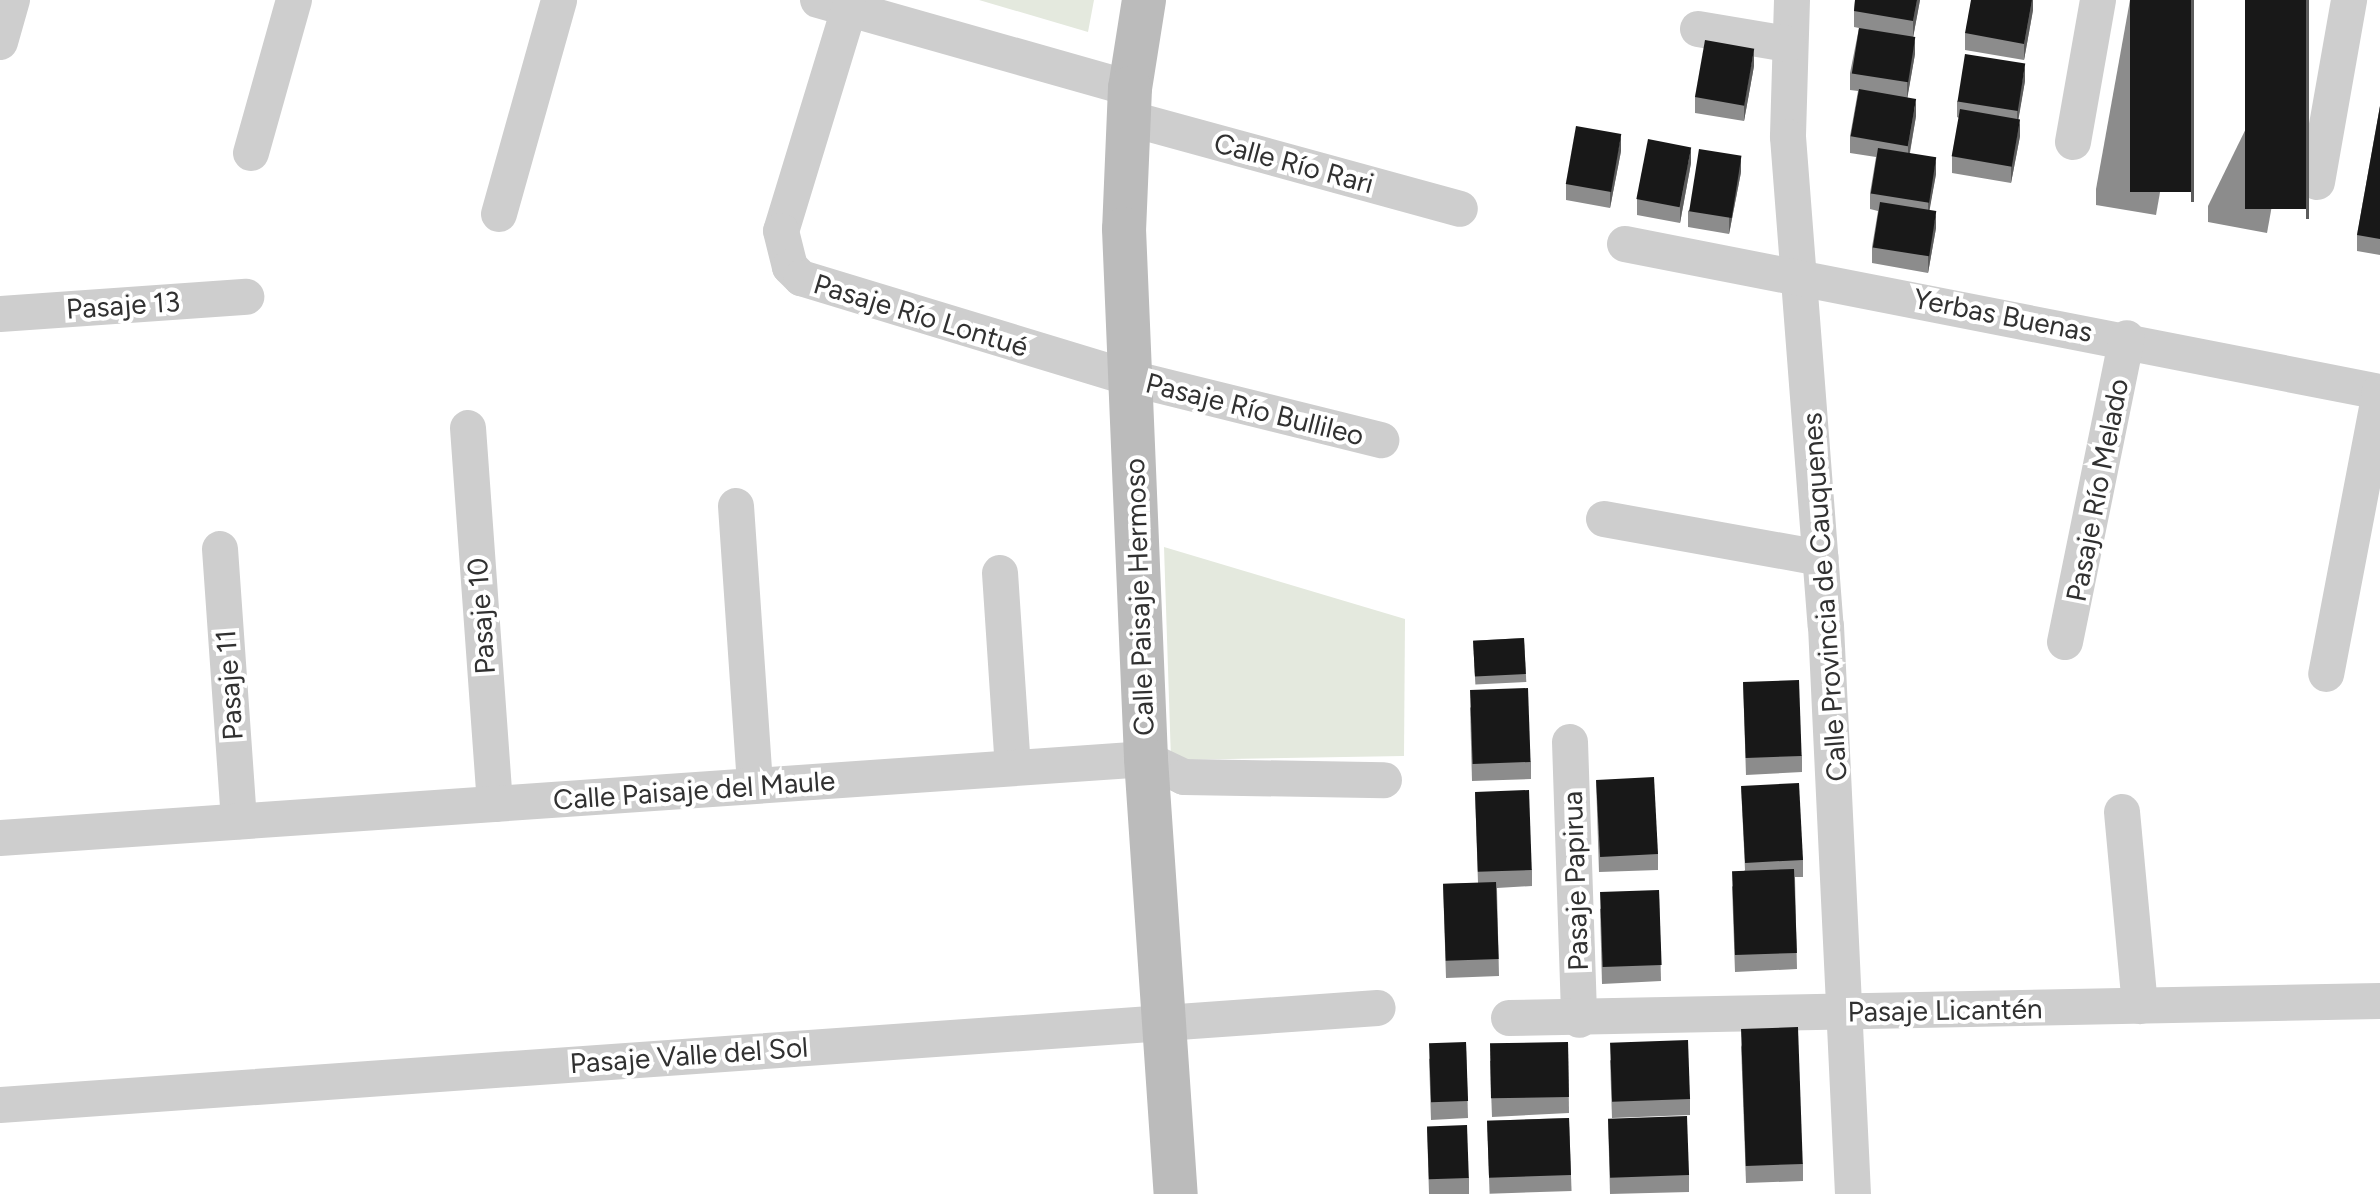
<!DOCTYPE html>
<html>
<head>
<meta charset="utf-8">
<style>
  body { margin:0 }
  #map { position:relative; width:2380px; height:1194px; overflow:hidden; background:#fff; font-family:Figtree,sans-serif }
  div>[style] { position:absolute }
  .green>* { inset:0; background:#e4e9de }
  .street>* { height:36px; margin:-18px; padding:0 18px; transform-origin:18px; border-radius:18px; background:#cecece }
  .secondary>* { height:44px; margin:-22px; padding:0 22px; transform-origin:22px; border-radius:22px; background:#bbb }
  .wall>* { inset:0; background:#8c8c8c; transform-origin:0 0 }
  .shaded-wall>* { inset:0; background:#5d5d5d; transform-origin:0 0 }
  .building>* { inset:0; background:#181818; transform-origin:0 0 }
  span { translate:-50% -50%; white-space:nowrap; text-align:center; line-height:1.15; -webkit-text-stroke:8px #fff; paint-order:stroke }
  .street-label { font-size:28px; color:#313131 }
</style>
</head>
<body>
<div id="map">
  <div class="green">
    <i style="clip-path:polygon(979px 0,1094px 0,1088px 32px)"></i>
    <i style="clip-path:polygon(1164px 547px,1405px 619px,1404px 756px,1171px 760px)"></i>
  </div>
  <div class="street">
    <i style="left:818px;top:0;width:324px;rotate:15.8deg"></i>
    <i style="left:1792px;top:0;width:137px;rotate:91.7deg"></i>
    <i style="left:1788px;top:137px;width:490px;rotate:85.6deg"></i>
    <i style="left:1826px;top:626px;width:569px;rotate:87.28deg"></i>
    <i style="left:849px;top:9px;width:232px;rotate:107deg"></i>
    <i style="left:781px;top:231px;width:37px;rotate:76deg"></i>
    <i style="left:790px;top:267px;width:16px;rotate:45deg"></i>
    <i style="left:801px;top:278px;width:344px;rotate:16.9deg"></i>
    <i style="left:1130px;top:378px;width:259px;rotate:13.9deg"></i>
    <i style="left:1698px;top:29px;width:91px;rotate:9.5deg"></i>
    <i style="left:0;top:42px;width:44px;rotate:-74.1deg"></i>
    <i style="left:1128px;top:118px;width:344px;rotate:15.3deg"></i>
    <i style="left:2073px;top:142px;width:144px;rotate:-80deg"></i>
    <i style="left:251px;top:153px;width:159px;rotate:-74.3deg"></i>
    <i style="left:2317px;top:182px;width:185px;rotate:-80deg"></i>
    <i style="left:499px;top:214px;width:222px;rotate:-74.3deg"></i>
    <i style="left:1625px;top:244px;width:769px;rotate:11.09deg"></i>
    <i style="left:2380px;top:392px;width:287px;rotate:100.8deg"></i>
    <i style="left:0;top:314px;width:247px;rotate:-4deg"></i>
    <i style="left:468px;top:428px;width:377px;rotate:85.9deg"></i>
    <i style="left:736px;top:506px;width:280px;rotate:86.1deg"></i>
    <i style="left:1604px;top:519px;width:220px;rotate:10.2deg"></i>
    <i style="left:220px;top:549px;width:273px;rotate:86deg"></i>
    <i style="left:1000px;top:573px;width:195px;rotate:86.2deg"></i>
    <i style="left:2065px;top:642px;width:310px;rotate:-78.5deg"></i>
    <i style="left:1570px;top:742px;width:278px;rotate:88.1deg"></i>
    <i style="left:2122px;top:812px;width:195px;rotate:84.7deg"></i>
    <i style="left:0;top:838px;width:1149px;rotate:-3.94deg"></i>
    <i style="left:1146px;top:759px;width:42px;rotate:25.3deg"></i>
    <i style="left:1184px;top:777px;width:200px;rotate:0.9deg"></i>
    <i style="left:1509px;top:1018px;width:871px;rotate:-1.12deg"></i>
    <i style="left:0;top:1105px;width:1381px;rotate:-4.03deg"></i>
  </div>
  <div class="secondary">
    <i style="left:1144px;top:0;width:89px;rotate:99deg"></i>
    <i style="left:1130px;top:88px;width:141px;rotate:92.4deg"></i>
    <i style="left:1124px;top:229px;width:530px;rotate:87.62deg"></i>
    <i style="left:1146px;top:759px;width:436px;rotate:86.1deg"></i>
  </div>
  <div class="wall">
    <i style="clip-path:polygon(1855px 0,1920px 0,1913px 37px,1915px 54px,1907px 98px,1916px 116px,1910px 153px,1936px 174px,1929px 210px,1936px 228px,1928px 273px,1872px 263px,1872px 247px,1878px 211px,1870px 209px,1870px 193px,1876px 157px,1850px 153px,1850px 136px,1858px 91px,1850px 90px,1850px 73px,1859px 28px,1854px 27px,1854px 11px)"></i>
    <i style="clip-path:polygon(2033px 0,2033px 10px,2024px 60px,1965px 50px,1965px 33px)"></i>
    <i style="clip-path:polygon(2130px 0,2194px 0,2156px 215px,2096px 205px,2096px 189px)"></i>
    <i style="clip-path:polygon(2309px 0,2267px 233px,2208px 222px,2208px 206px)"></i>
    <i style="clip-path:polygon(1754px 66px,1744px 121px,1695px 113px,1695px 97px)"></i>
    <i style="clip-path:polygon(2025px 81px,2018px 119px,2020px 136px,2011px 183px,1952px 173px,1952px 156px,1959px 118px,1957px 117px,1957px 101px)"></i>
    <i style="clip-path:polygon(2380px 106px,2380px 255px,2357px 251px,2357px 235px)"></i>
    <i style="clip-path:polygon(1621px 151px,1610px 208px,1566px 200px,1566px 184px)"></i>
    <i style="clip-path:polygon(1691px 163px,1680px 223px,1637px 215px,1637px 199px)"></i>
    <i style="clip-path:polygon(1741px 172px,1729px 234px,1688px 227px,1688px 211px)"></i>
    <i style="left:1524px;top:638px;width:44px;height:51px;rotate:87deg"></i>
    <i style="clip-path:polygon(1743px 682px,1802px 756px,1802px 772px,1746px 775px)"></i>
    <i style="clip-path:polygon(1470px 707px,1531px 762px,1531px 779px,1472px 781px)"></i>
    <i style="clip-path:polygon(1596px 780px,1658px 854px,1658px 870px,1599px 872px)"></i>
    <i style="clip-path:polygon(1741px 786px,1803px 860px,1803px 877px,1795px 877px,1797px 969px,1735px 972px,1732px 887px,1745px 870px)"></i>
    <i style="clip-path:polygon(1475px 792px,1532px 870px,1532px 886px,1497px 888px,1499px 976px,1446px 978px,1443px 884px,1478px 883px)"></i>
    <i style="clip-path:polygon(1659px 890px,1661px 981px,1602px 984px,1600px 909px)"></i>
    <i style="clip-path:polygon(1466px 1042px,1468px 1118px,1431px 1120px,1429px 1059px)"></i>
    <i style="clip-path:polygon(1568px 1042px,1569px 1113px,1492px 1117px,1490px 1061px)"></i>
    <i style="clip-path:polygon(1741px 1045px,1803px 1164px,1803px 1181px,1746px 1183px)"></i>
    <i style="clip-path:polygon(1610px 1060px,1690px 1099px,1690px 1115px,1612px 1118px)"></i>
    <i style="left:1569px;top:1118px;width:73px;height:82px;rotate:88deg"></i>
    <i style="clip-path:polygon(1608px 1119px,1689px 1175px,1689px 1192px,1610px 1194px)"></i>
    <i style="clip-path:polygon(1427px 1127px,1469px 1178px,1469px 1194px,1429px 1194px)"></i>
  </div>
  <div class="shaded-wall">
    <i style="clip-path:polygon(1917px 0,1920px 0,1913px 38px,1913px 21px)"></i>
    <i style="clip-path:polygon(2032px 0,2033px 0,2033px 10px,2024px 60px,2024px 44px)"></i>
    <i style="left:2191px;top:0;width:3px;height:202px"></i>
    <i style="left:2306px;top:0;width:3px;height:219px"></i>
    <i style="clip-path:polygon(1915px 37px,1915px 54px,1907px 100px,1907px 83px)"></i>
    <i style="clip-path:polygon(1754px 49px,1754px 66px,1744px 121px,1744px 105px)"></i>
    <i style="clip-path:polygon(2025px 64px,2025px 81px,2017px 128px,2017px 111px)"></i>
    <i style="clip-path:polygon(1916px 99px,1916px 116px,1908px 162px,1908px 146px)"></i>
    <i style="clip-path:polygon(2020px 120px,2020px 136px,2011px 183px,2011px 166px)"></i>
    <i style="clip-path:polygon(1621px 134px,1621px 151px,1610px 208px,1610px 192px)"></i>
    <i style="clip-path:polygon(1691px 147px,1691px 163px,1680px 223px,1680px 206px)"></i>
    <i style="clip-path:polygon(1741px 156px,1741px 172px,1729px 234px,1729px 218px)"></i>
    <i style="clip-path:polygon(1936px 157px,1936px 174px,1928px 219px,1928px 203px)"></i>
    <i style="clip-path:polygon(1936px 211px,1936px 228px,1928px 273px,1928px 256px)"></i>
  </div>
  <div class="building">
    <i style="clip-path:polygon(1855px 0,1917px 0,1913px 21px,1854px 11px)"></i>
    <i style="clip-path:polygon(1971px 0,2032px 0,2024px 44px,1965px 33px)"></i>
    <i style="left:2130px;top:0;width:61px;height:192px"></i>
    <i style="left:2245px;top:0;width:61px;height:209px"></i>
    <i style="left:1859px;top:28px;width:57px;height:46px;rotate:9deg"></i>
    <i style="left:1705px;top:40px;width:50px;height:58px;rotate:10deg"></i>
    <i style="left:1965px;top:54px;width:61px;height:48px;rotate:9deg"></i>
    <i style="left:1859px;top:89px;width:58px;height:48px;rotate:10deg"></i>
    <i style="clip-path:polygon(2380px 106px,2380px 239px,2357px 235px)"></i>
    <i style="left:1960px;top:109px;width:61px;height:48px;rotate:10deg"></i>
    <i style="left:1576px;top:126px;width:46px;height:59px;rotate:10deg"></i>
    <i style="left:1648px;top:139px;width:44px;height:61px;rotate:11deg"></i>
    <i style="left:1878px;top:148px;width:59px;height:46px;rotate:9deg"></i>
    <i style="left:1699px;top:149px;width:43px;height:63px;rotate:9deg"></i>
    <i style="left:1880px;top:202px;width:57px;height:46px;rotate:9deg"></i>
    <i style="left:1524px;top:638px;width:36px;height:51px;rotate:87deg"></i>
    <i style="left:1799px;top:680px;width:76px;height:56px;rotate:88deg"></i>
    <i style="left:1528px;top:688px;width:74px;height:58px;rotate:88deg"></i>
    <i style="left:1654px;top:777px;width:77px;height:58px;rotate:87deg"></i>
    <i style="left:1799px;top:783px;width:77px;height:58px;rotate:87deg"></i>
    <i style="left:1529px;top:790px;width:80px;height:54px;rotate:88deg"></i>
    <i style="left:1794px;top:869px;width:84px;height:62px;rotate:88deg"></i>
    <i style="left:1496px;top:882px;width:77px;height:53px;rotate:88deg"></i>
    <i style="left:1659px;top:890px;width:75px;height:59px;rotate:88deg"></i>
    <i style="left:1798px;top:1027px;width:137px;height:57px;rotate:88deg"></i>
    <i style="left:1688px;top:1040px;width:59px;height:78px;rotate:88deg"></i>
    <i style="left:1466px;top:1042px;width:59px;height:37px;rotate:88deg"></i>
    <i style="left:1568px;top:1042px;width:55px;height:78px;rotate:89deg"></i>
    <i style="left:1687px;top:1116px;width:59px;height:79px;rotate:88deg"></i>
    <i style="left:1569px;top:1118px;width:57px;height:82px;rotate:88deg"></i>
    <i style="left:1467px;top:1125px;width:53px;height:40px;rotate:88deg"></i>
  </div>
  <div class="street-label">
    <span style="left:1294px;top:163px;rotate:15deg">Calle Río Rari</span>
    <span style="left:123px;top:305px;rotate:-4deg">Pasaje 13</span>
    <span style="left:921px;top:315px;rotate:17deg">Pasaje Río Lontué</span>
    <span style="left:2003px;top:315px;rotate:11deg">Yerbas Buenas</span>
    <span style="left:1255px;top:409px;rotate:14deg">Pasaje Río Bullileo</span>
    <span style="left:2097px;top:490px;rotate:-79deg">Pasaje Río Melado</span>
    <span style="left:1139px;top:597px;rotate:-92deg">Calle Paisaje Hermoso</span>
    <span style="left:1824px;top:597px;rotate:-94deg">Calle Provincia de Cauquenes</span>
    <span style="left:481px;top:616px;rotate:-94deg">Pasaje 10</span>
    <span style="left:229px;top:685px;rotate:-94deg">Pasaje 11</span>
    <span style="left:694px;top:790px;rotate:-4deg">Calle Paisaje del Maule</span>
    <span style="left:1575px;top:881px;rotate:-92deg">Pasaje Papirua</span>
    <span style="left:1945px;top:1010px;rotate:-1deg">Pasaje Licantén</span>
    <span style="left:689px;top:1055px;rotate:-4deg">Pasaje Valle del Sol</span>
  </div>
</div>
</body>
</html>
